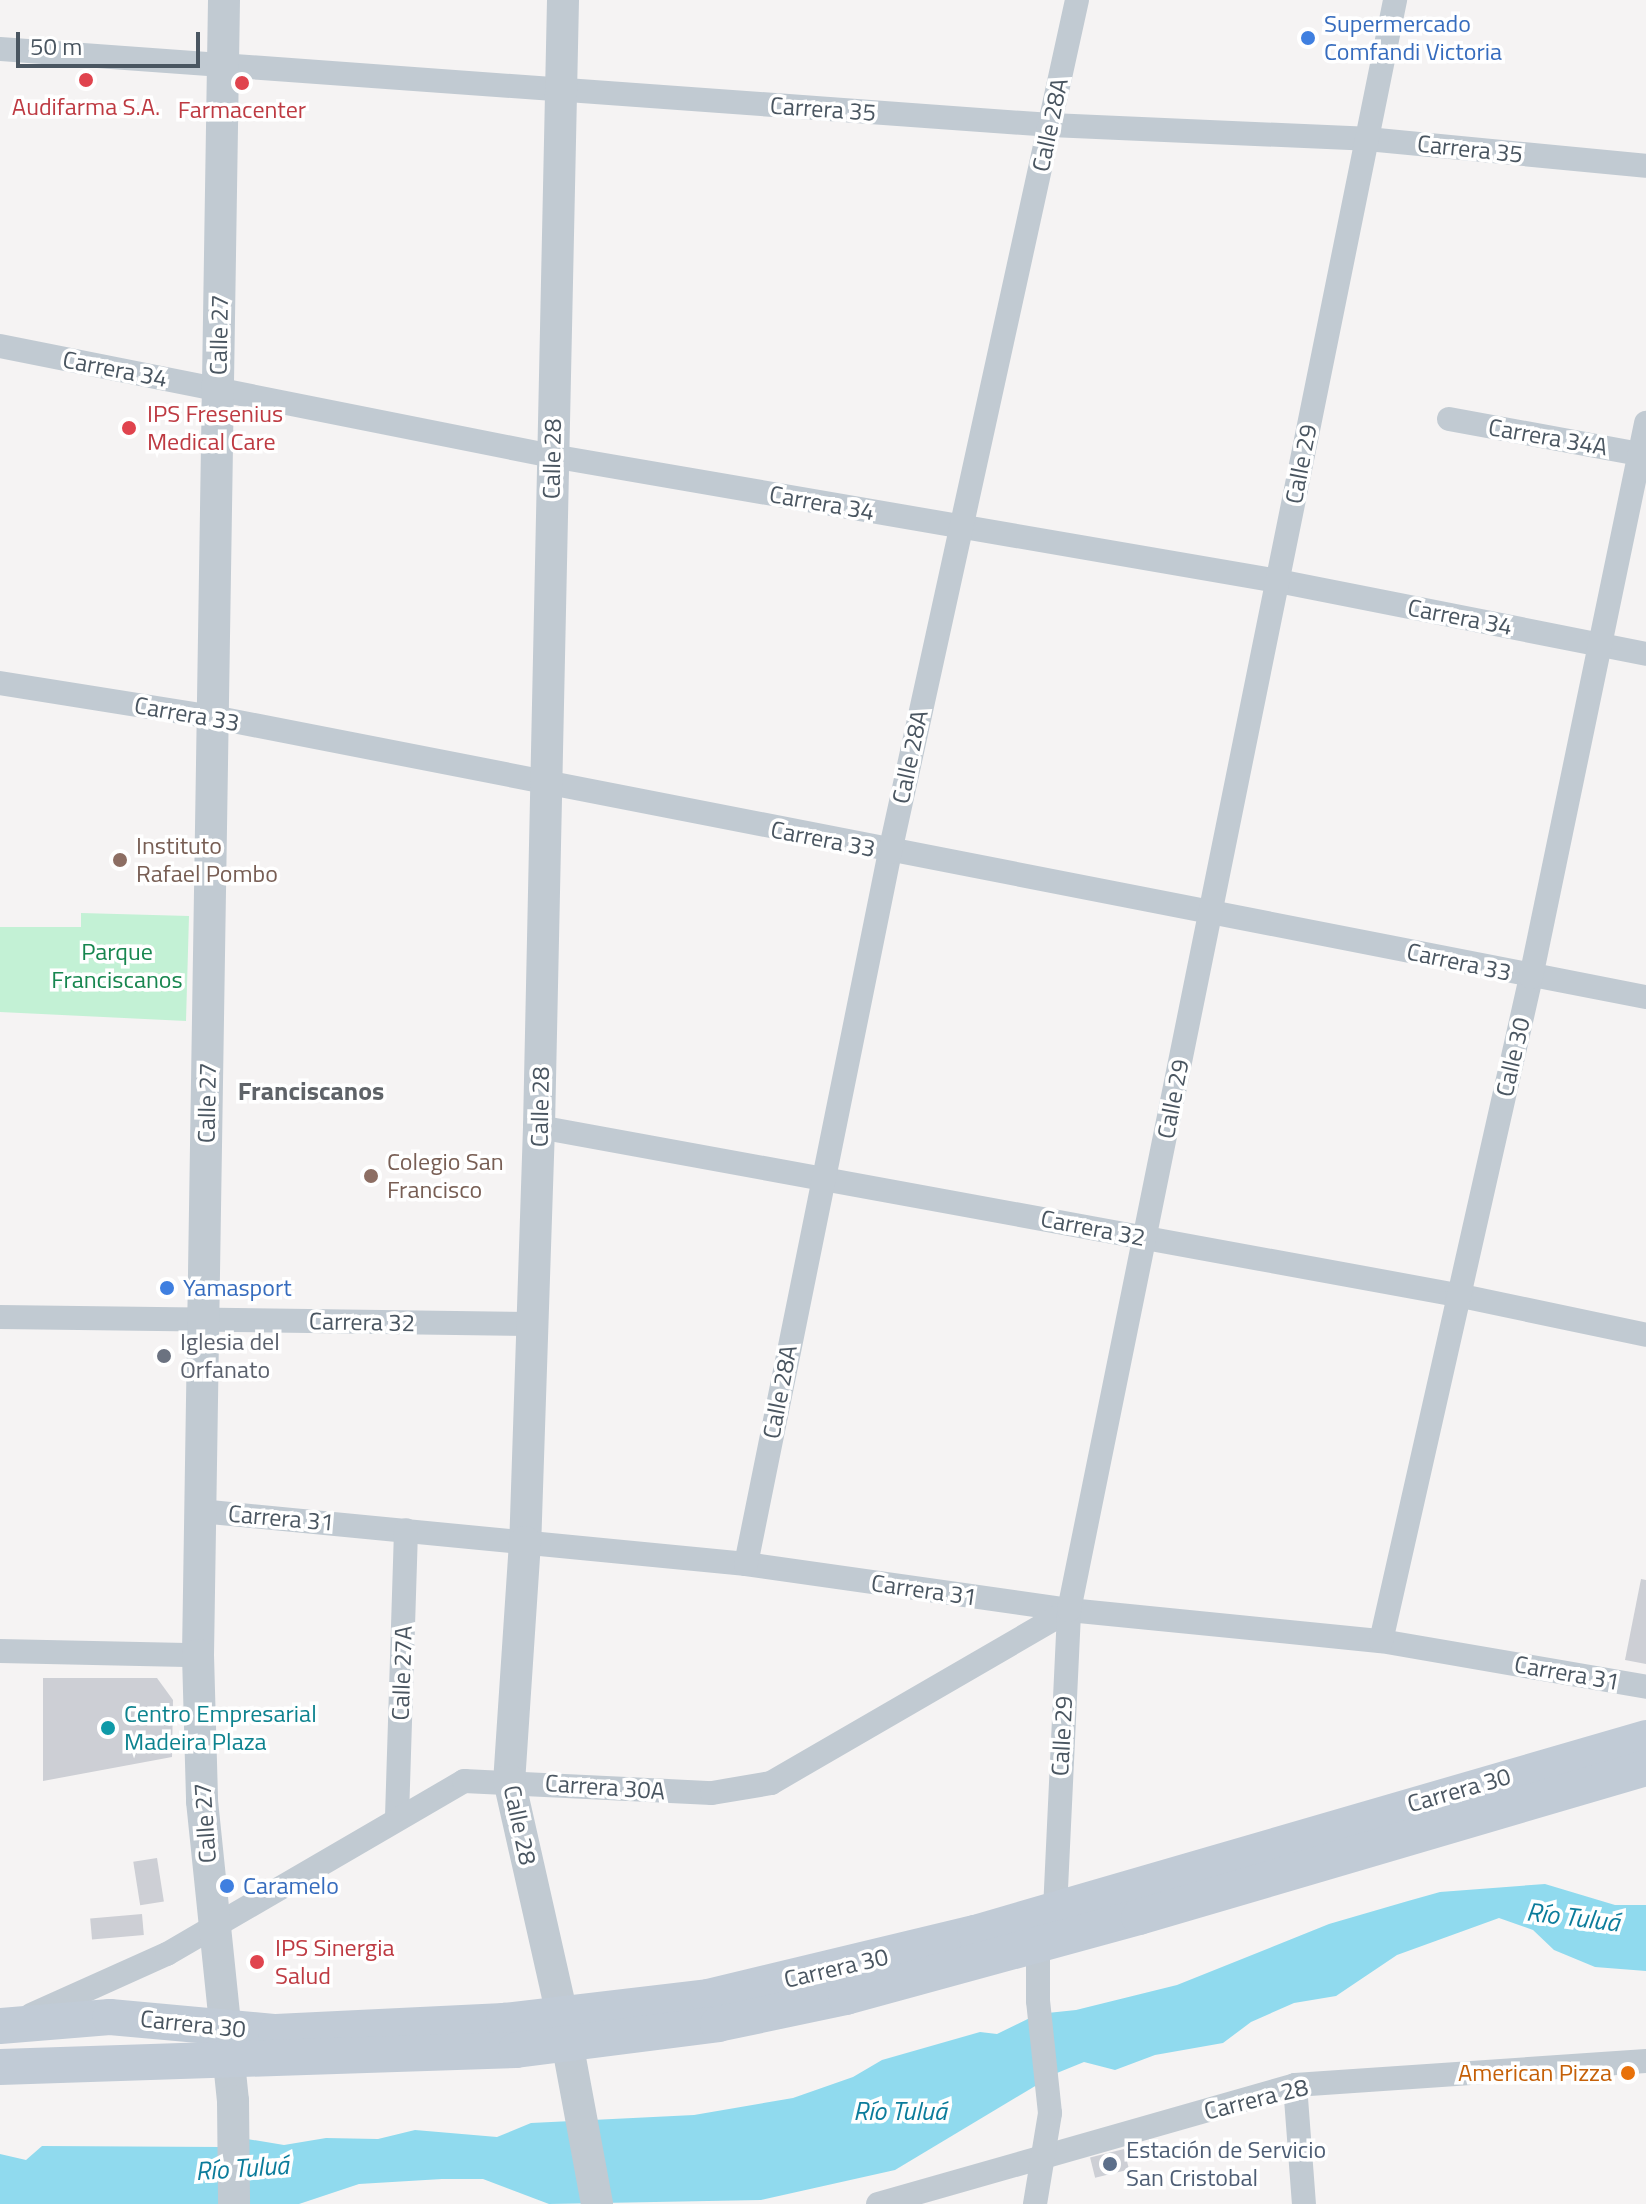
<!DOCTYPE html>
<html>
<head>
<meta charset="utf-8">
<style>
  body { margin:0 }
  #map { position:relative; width:1646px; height:2204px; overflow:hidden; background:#f5f3f3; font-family:"Titillium Web",sans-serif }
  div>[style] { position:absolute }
  .green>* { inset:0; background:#c3f1d5 }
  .water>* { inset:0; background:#90daee }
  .building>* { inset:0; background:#cdcfd5; transform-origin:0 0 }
  .minor>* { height:24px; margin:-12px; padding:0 12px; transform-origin:12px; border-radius:12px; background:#c1cad2 }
  .tertiary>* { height:32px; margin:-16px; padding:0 16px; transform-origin:16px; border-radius:16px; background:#c1cad2 }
  .secondary>* { height:36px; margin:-18px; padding:0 18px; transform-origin:18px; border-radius:18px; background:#c1cbd6 }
  .dots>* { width:22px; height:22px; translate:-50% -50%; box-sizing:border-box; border:4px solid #fff; border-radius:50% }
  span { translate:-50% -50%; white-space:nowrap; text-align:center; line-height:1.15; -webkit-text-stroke:7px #fff; paint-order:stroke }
  .shop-label { font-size:24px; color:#366cbe }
  .left { translate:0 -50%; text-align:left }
  .health-label { font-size:24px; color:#be3a42 }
  .street-label { font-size:24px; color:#4a5661 }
  .education-label { font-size:24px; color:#785e54 }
  .park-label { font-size:24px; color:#17864f }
  .worship-label { font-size:24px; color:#5b616d }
  .culture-label { font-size:24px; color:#0d838f }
  .food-label { font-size:24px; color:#c56008 }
  .right { translate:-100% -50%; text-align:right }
  .service-label { font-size:24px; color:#4e5e75 }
  .neighbourhood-label { font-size:26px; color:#5f6368; font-weight:700 }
  .water-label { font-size:26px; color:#0c7c9b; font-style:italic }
  .scale { position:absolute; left:16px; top:32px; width:184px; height:36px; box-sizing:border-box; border:4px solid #4a5661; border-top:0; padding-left:10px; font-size:24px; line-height:28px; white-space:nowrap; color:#4a5661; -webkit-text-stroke:6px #fff; paint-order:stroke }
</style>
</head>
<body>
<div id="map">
  <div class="green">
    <i style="clip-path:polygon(81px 913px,189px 916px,186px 1021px,0 1012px,0 927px,81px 927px)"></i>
  </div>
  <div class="water">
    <i style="clip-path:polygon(1545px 1884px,1615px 1905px,1646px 1905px,1646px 1971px,1595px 1967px,1554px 1950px,1533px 1930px,1499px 1918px,1397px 1955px,1336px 1996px,1294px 2003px,1251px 2022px,1223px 2043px,1155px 2055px,1115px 2070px,1084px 2062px,1057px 2073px,895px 2170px,761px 2200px,549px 2204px,483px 2179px,442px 2179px,359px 2184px,299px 2204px,0 2204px,0 2154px,26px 2160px,42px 2146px,222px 2147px,235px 2137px,284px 2145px,326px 2138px,378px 2139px,415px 2130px,497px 2137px,531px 2123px,694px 2115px,793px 2098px,853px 2077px,882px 2060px,980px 2032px,997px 2034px,1038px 2014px,1076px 2010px,1177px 1985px,1329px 1924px,1408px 1901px,1440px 1892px)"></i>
  </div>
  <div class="building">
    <i style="clip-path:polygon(1641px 1579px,1646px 1580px,1646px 1664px,1625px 1660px)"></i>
    <i style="clip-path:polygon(43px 1678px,157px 1678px,173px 1700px,172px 1757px,43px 1781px)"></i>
    <i style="left:157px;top:1858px;width:44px;height:24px;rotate:81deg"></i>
    <i style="left:142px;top:1914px;width:21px;height:52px;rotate:85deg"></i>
    <i style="left:1124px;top:2149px;width:21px;height:35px;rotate:76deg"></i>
  </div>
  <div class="minor">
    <i style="left:0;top:49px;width:1054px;rotate:4.14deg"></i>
    <i style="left:1051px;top:125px;width:316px;rotate:2.5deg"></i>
    <i style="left:1367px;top:139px;width:280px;rotate:5.5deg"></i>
    <i style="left:0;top:346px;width:563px;rotate:11.27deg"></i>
    <i style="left:552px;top:456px;width:737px;rotate:9.77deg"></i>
    <i style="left:1278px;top:581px;width:375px;rotate:11.2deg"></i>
    <i style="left:1449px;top:419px;width:200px;rotate:10.4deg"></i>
    <i style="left:0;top:683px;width:216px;rotate:9.1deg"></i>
    <i style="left:213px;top:717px;width:1460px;rotate:11.06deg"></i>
    <i style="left:539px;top:1127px;width:933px;rotate:10.37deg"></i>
    <i style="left:1457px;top:1295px;width:193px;rotate:11.9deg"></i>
    <i style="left:0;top:1317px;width:533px;rotate:0.75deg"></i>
    <i style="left:200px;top:1511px;width:549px;rotate:5.54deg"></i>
    <i style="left:746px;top:1564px;width:326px;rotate:8.1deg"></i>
    <i style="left:1069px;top:1610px;width:314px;rotate:5.7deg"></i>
    <i style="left:1381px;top:1641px;width:269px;rotate:9.8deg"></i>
    <i style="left:746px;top:1564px;width:726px;rotate:-78.57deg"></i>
    <i style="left:890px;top:852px;width:872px;rotate:-77.62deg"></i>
    <i style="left:1381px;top:1641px;width:681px;rotate:-77.27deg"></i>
    <i style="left:1531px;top:977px;width:566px;rotate:-78.27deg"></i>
    <i style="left:0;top:1651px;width:198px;rotate:1.2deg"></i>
    <i style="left:397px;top:1817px;width:287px;rotate:-88.2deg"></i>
    <i style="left:31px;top:2015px;width:149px;rotate:-24.2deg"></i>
    <i style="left:167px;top:1954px;width:344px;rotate:-30.2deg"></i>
    <i style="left:464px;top:1781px;width:248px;rotate:2.8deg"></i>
    <i style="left:712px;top:1793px;width:60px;rotate:-9.6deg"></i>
    <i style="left:771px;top:1783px;width:345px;rotate:-30.1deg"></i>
    <i style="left:1295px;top:2085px;width:119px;rotate:85.7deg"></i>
    <i style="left:878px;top:2204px;width:434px;rotate:-15.9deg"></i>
    <i style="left:1295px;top:2085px;width:352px;rotate:-3.9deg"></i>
    <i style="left:1035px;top:2204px;width:92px;rotate:-80.6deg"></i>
    <i style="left:1050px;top:2113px;width:113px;rotate:-96.1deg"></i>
    <i style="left:1038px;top:2001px;width:56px;rotate:-90deg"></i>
    <i style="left:1038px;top:1945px;width:39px;rotate:-64deg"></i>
    <i style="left:1055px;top:1910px;width:300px;rotate:-87.3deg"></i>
    <i style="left:1069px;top:1610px;width:1643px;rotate:-78.55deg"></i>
  </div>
  <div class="tertiary">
    <i style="left:224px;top:0;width:1655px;rotate:90.9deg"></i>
    <i style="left:198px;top:1655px;width:146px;rotate:88.4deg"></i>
    <i style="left:202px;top:1801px;width:302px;rotate:84.1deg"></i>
    <i style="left:233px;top:2101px;width:103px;rotate:89.4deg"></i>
    <i style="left:563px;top:0;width:1127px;rotate:91.22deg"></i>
    <i style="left:539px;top:1127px;width:415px;rotate:91.9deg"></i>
    <i style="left:525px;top:1542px;width:239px;rotate:93.8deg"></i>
    <i style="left:509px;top:1780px;width:241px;rotate:77.3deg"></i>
    <i style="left:562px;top:2015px;width:192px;rotate:79.5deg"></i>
  </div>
  <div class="secondary">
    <i style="left:0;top:2026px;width:110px;rotate:-4.7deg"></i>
    <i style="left:110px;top:2017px;width:167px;rotate:5.2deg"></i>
    <i style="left:276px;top:2032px;width:228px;rotate:-2.8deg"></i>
    <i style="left:504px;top:2021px;width:205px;rotate:-6.7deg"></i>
    <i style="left:708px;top:1997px;width:275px;rotate:-13.5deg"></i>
    <i style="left:975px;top:1933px;width:699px;rotate:-16.2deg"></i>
    <i style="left:0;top:2067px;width:516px;rotate:-1.89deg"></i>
    <i style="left:516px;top:2050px;width:204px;rotate:-7.3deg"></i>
    <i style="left:718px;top:2024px;width:131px;rotate:-11.9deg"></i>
    <i style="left:846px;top:1997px;width:304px;rotate:-15.3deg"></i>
    <i style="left:1139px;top:1917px;width:528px;rotate:-16.38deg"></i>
  </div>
  <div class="dots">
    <i style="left:1308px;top:38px;background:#3f7fe0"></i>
    <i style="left:86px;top:80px;background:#e0444e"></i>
    <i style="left:242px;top:83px;background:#e0444e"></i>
    <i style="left:129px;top:428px;background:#e0444e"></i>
    <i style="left:120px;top:860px;background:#8d6e63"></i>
    <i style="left:371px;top:1176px;background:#8d6e63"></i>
    <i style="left:167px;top:1288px;background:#3f7fe0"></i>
    <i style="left:164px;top:1356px;background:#6b7280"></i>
    <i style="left:108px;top:1728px;background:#0f9aa8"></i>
    <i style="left:227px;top:1886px;background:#3f7fe0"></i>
    <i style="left:257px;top:1962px;background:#e0444e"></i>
    <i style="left:1628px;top:2073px;background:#e8710a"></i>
    <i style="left:1110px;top:2164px;background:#5c6f8a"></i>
  </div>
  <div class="shop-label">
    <span class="left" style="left:1324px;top:38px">Supermercado<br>Comfandi Victoria</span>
    <span class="left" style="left:183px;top:1288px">Yamasport</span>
    <span class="left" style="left:243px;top:1886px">Caramelo</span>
  </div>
  <div class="health-label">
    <span style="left:86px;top:107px">Audifarma S.A.</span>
    <span style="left:242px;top:110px">Farmacenter</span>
    <span class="left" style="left:147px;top:428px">IPS Fresenius<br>Medical Care</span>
    <span class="left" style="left:275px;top:1962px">IPS Sinergia<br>Salud</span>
  </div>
  <div class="street-label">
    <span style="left:823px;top:109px;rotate:4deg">Carrera 35</span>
    <span style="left:1050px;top:125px;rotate:-78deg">Calle 28A</span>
    <span style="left:1470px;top:149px;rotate:6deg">Carrera 35</span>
    <span style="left:219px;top:335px;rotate:-89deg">Calle 27</span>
    <span style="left:115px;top:369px;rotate:11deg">Carrera 34</span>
    <span style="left:1548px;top:437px;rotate:10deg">Carrera 34A</span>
    <span style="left:552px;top:459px;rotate:-89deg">Calle 28</span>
    <span style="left:1301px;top:464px;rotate:-79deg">Calle 29</span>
    <span style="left:822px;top:503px;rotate:10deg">Carrera 34</span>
    <span style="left:1460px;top:617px;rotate:11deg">Carrera 34</span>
    <span style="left:187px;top:714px;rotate:10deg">Carrera 33</span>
    <span style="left:910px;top:757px;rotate:-78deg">Calle 28A</span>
    <span style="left:823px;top:839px;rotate:11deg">Carrera 33</span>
    <span style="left:1459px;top:962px;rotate:12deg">Carrera 33</span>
    <span style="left:1513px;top:1057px;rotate:-77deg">Calle 30</span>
    <span style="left:1173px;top:1099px;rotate:-79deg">Calle 29</span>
    <span style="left:207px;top:1103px;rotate:-89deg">Calle 27</span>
    <span style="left:540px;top:1107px;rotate:-89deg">Calle 28</span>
    <span style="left:1093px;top:1228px;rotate:11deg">Carrera 32</span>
    <span style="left:362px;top:1322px;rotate:1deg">Carrera 32</span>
    <span style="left:780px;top:1392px;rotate:-79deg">Calle 28A</span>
    <span style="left:281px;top:1518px;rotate:5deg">Carrera 31</span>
    <span style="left:924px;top:1590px;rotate:8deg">Carrera 31</span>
    <span style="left:402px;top:1673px;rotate:-88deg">Calle 27A</span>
    <span style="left:1567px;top:1673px;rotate:10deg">Carrera 31</span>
    <span style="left:1062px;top:1736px;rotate:-87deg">Calle 29</span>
    <span style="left:605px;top:1787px;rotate:4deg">Carrera 30A</span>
    <span style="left:1459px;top:1790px;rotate:-16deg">Carrera 30</span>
    <span style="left:205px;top:1823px;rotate:-94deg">Calle 27</span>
    <span style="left:520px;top:1825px;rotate:78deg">Calle 28</span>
    <span style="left:836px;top:1968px;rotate:-13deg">Carrera 30</span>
    <span style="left:193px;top:2024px;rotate:6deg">Carrera 30</span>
    <span style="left:1256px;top:2099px;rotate:-14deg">Carrera 28</span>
  </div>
  <div class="education-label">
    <span class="left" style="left:136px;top:860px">Instituto<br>Rafael Pombo</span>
    <span class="left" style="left:387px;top:1176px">Colegio San<br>Francisco</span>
  </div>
  <div class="park-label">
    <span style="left:117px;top:966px">Parque<br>Franciscanos</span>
  </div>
  <div class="worship-label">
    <span class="left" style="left:180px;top:1356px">Iglesia del<br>Orfanato</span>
  </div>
  <div class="culture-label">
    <span class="left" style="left:124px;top:1728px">Centro Empresarial<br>Madeira Plaza</span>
  </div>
  <div class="food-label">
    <span class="right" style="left:1612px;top:2073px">American Pizza</span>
  </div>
  <div class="service-label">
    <span class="left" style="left:1126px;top:2164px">Estación de Servicio<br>San Cristobal</span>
  </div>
  <div class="neighbourhood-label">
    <span style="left:311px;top:1091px">Franciscanos</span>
  </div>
  <div class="water-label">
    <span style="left:1573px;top:1917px;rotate:7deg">Río Tuluá</span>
    <span style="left:900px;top:2111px">Río Tuluá</span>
    <span style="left:242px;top:2168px;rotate:-4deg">Río Tuluá</span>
  </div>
  <div class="scale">50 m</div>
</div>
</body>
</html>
